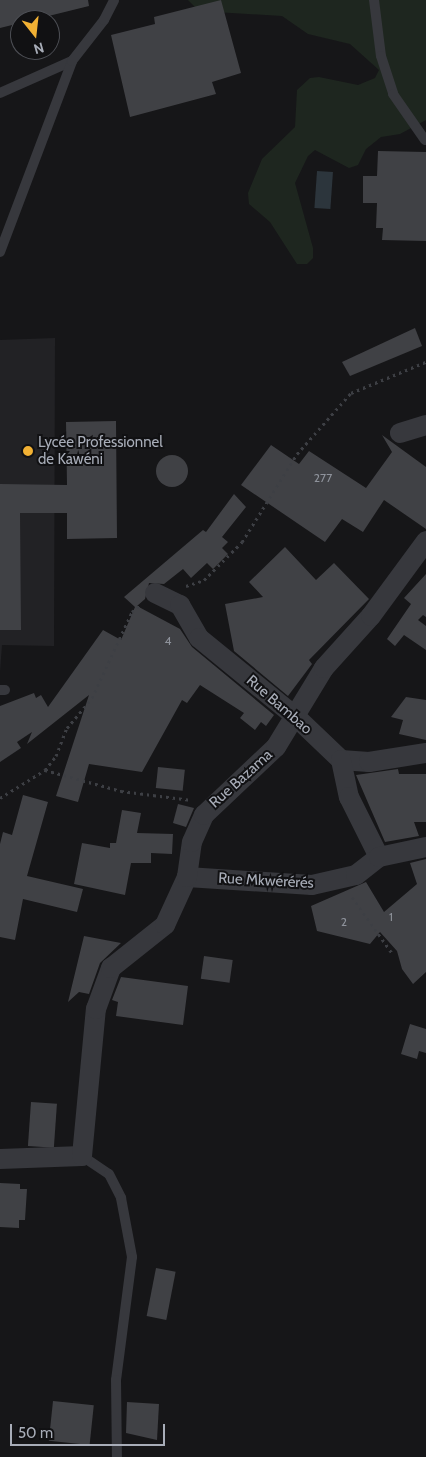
<!DOCTYPE html>
<html>
<head>
<meta charset="utf-8">
<style>
  body { margin:0 }
  #map { position:relative; width:426px; height:1457px; overflow:hidden; background:#161618; font-family:Cabin,sans-serif }
  div>[style] { position:absolute }
  .built>* { inset:0; background:#222225 }
  .green>* { inset:0; background:#1e261f }
  .water>* { inset:0; background:#2c353c; transform-origin:0 0 }
  .building>* { inset:0; background:#404145; transform-origin:0 0 }
  .round { border-radius:50% }
  .path>* { height:3px; margin-top:-1.5px; transform-origin:0; background:repeating-linear-gradient(90deg,#3d3f44 0 2.5px,transparent 0 6.5px) }
  .service>* { height:10px; margin:-5px; padding:0 5px; transform-origin:5px; border-radius:5px; background:#37383d }
  .minor>* { height:20px; margin:-10px; padding:0 10px; transform-origin:10px; border-radius:10px; background:#37383d }
  .dots>* { width:14px; height:14px; translate:-50% -50%; box-sizing:border-box; border:2px solid #111113; border-radius:50% }
  span { translate:-50% -50%; white-space:nowrap; text-align:center; line-height:1.15; -webkit-text-stroke:4px #111113; paint-order:stroke }
  .number-label { font-size:12px; color:#8e929b }
  .number-label span { -webkit-text-stroke-width:0 }
  .poi-label { font-size:15px; color:#a8adb8 }
  .left { translate:0 -50%; text-align:left }
  .street-label { font-size:15px; color:#a8adb8 }
  .north { position:absolute; left:10px; top:10px; width:50px; height:50px; box-sizing:border-box; background:#111113; border:1px solid #4d4f55; border-radius:50%; rotate:164deg; font-size:14px; font-weight:700; line-height:20px; text-align:center; color:#a8adb8 }
  .north::after { content:''; display:block; margin:auto; width:18px; height:22px; background:#f2b134; clip-path:polygon(50% 0,100% 100%,50% 72%,0 100%) }
  .scale { position:absolute; left:10px; top:1424px; width:155px; height:22px; box-sizing:border-box; border:2px solid #a8adb8; border-top:0; padding-left:6px; font-size:15px; line-height:18px; white-space:nowrap; color:#a8adb8; -webkit-text-stroke:4px #111113; paint-order:stroke }
</style>
</head>
<body>
<div id="map">
  <div class="built">
    <i style="clip-path:polygon(55px 338px,54px 646px,2px 645px,0 672px,0 340px)"></i>
  </div>
  <div class="green">
    <i style="clip-path:polygon(188px 0,426px 0,426px 120px,400px 134px,381px 137px,366px 149px,358px 165px,349px 168px,315px 150px,308px 156px,295px 183px,313px 248px,313px 258px,307px 264px,297px 264px,270px 222px,249px 204px,248px 193px,262px 159px,295px 127px,297px 90px,310px 78px,319px 77px,358px 85px,375px 78px,379px 70px,350px 44px,308px 34px,282px 16px,199px 11px)"></i>
  </div>
  <div class="water">
    <i style="left:317px;top:171px;width:16px;height:37px;rotate:4deg"></i>
  </div>
  <div class="building">
    <i style="clip-path:polygon(0 0,88px 0,89px 6px,0 28px)"></i>
    <i style="clip-path:polygon(221px 0,241px 73px,212px 82px,216px 94px,130px 117px,111px 35px,155px 24px,154px 17px)"></i>
    <i style="clip-path:polygon(378px 151px,426px 152px,426px 241px,382px 240px,383px 228px,376px 228px,377px 203px,363px 203px,363px 176px,377px 176px)"></i>
    <i style="clip-path:polygon(415px 328px,422px 346px,350px 376px,342px 362px)"></i>
    <i style="clip-path:polygon(116px 421px,117px 538px,67px 539px,67px 513px,20px 513px,21px 630px,0 630px,0 484px,67px 485px,66px 422px)"></i>
    <i style="clip-path:polygon(382px 435px,426px 467px,426px 529px,384px 500px,363px 532px,342px 519px,325px 542px,241px 485px,271px 445px,299px 464px,309px 451px,366px 488px,392px 452px)"></i>
    <i class="round" style="left:156px;top:455px;width:32px;height:32px"></i>
    <i style="clip-path:polygon(234px 494px,246px 507px,222px 537px,228px 542px,222px 548px,228px 554px,213px 569px,207px 563px,191px 578px,183px 569px,164px 584px,149px 583px,145px 599px,137px 606px,180px 629px,192px 647px,274px 715px,266px 726px,261px 722px,255px 730px,240px 718px,244px 713px,200px 685px,187px 703px,182px 700px,142px 772px,89px 764px,78px 802px,56px 796px,89px 695px,27px 744px,32px 732px,17px 742px,21px 748px,0 762px,0 706px,34px 693px,36px 698px,41px 695px,48px 707px,103px 630px,121px 640px,135px 607px,124px 597px,203px 530px,206px 532px)"></i>
    <i style="clip-path:polygon(285px 547px,316px 580px,334px 563px,369px 599px,309px 660px,312px 664px,288px 696px,234px 651px,225px 604px,263px 597px,249px 582px)"></i>
    <i style="clip-path:polygon(426px 574px,426px 617px,423px 615px,418px 620px,426px 626px,426px 650px,404px 635px,395px 646px,387px 639px,411px 604px,404px 598px)"></i>
    <i style="clip-path:polygon(406px 697px,426px 700px,426px 740px,399px 734px,403px 720px,391px 717px)"></i>
    <i style="left:158px;top:767px;width:27px;height:21px;rotate:6deg"></i>
    <i style="clip-path:polygon(398px 769px,399px 774px,426px 774px,426px 822px,414px 822px,419px 836px,385px 842px,356px 775px)"></i>
    <i style="clip-path:polygon(23px 795px,48px 802px,27px 876px,83px 889px,77px 912px,23px 899px,15px 940px,0 937px,0 844px,3px 832px,12px 835px)"></i>
    <i style="clip-path:polygon(178px 804px,194px 808px,186px 827px,173px 823px)"></i>
    <i style="clip-path:polygon(122px 810px,141px 813px,137px 833px,173px 834px,172px 854px,151px 853px,151px 863px,131px 863px,125px 895px,74px 884px,82px 843px,110px 848px,110px 843px,116px 843px)"></i>
    <i style="clip-path:polygon(426px 859px,426px 972px,413px 984px,402px 969px,397px 951px,380px 932px,370px 944px,317px 931px,311px 906px,366px 882px,384px 912px,417px 884px,410px 863px)"></i>
    <i style="clip-path:polygon(84px 936px,121px 943px,100px 963px,89px 994px,79px 992px,68px 1002px)"></i>
    <i style="left:204px;top:956px;width:29px;height:23px;rotate:8deg"></i>
    <i style="clip-path:polygon(121px 977px,188px 986px,183px 1025px,116px 1016px,118px 1002px,112px 1000px)"></i>
    <i style="clip-path:polygon(410px 1024px,426px 1029px,426px 1053px,419px 1051px,417px 1059px,401px 1054px)"></i>
    <i style="left:31px;top:1102px;width:26px;height:44px;rotate:4deg"></i>
    <i style="clip-path:polygon(0 1183px,20px 1184px,20px 1189px,27px 1189px,25px 1220px,19px 1220px,19px 1228px,0 1227px)"></i>
    <i style="left:156px;top:1268px;width:20px;height:49px;rotate:11deg"></i>
    <i style="left:53px;top:1401px;width:41px;height:40px;rotate:6deg"></i>
    <i style="clip-path:polygon(127px 1402px,159px 1404px,157px 1440px,126px 1433px)"></i>
  </div>
  <div class="path">
    <i style="left:186px;top:586px;width:19px;rotate:-18deg"></i>
    <i style="left:204px;top:580px;width:54px;rotate:-45deg"></i>
    <i style="left:242px;top:542px;width:104px;rotate:-58deg"></i>
    <i style="left:297px;top:454px;width:81px;rotate:-48.5deg"></i>
    <i style="left:351px;top:393px;width:81px;rotate:-22.5deg"></i>
    <i style="left:45px;top:770px;width:79px;rotate:15.4deg"></i>
    <i style="left:121px;top:791px;width:71px;rotate:7.3deg"></i>
    <i style="left:0;top:798px;width:53px;rotate:-31.9deg"></i>
    <i style="left:45px;top:770px;width:18px;rotate:-52deg"></i>
    <i style="left:56px;top:756px;width:30px;rotate:-69deg"></i>
    <i style="left:67px;top:728px;width:39px;rotate:-50deg"></i>
    <i style="left:92px;top:698px;width:95px;rotate:-65.1deg"></i>
    <i style="left:132px;top:612px;width:11px;rotate:-41deg"></i>
    <i style="left:352px;top:897px;width:69px;rotate:54.5deg"></i>
  </div>
  <div class="service">
    <i style="left:374px;top:0;width:56px;rotate:82.9deg"></i>
    <i style="left:381px;top:56px;width:40px;rotate:72deg"></i>
    <i style="left:393px;top:94px;width:56px;rotate:55.2deg"></i>
    <i style="left:0;top:93px;width:79px;rotate:-24deg"></i>
    <i style="left:0;top:252px;width:204px;rotate:-69.3deg"></i>
    <i style="left:72px;top:61px;width:52px;rotate:-52deg"></i>
    <i style="left:104px;top:20px;width:22px;rotate:-63deg"></i>
    <i style="left:0;top:690px;width:5px"></i>
    <i style="left:82px;top:1156px;width:32px;rotate:34deg"></i>
    <i style="left:109px;top:1174px;width:27px;rotate:63deg"></i>
    <i style="left:121px;top:1198px;width:60px;rotate:79.4deg"></i>
    <i style="left:132px;top:1257px;width:124px;rotate:97.4deg"></i>
    <i style="left:116px;top:1380px;width:77px;rotate:89.3deg"></i>
  </div>
  <div class="minor">
    <i style="left:400px;top:433px;width:27px;rotate:-17deg"></i>
    <i style="left:155px;top:593px;width:28px;rotate:26deg"></i>
    <i style="left:180px;top:605px;width:38px;rotate:60deg"></i>
    <i style="left:199px;top:638px;width:125px;rotate:39.2deg"></i>
    <i style="left:296px;top:717px;width:62px;rotate:43.7deg"></i>
    <i style="left:341px;top:760px;width:28px;rotate:4deg"></i>
    <i style="left:369px;top:762px;width:58px;rotate:-9deg"></i>
    <i style="left:341px;top:760px;width:38px;rotate:78deg"></i>
    <i style="left:349px;top:797px;width:67px;rotate:63.4deg"></i>
    <i style="left:187px;top:877px;width:125px;rotate:3.7deg"></i>
    <i style="left:312px;top:885px;width:45px;rotate:-12.8deg"></i>
    <i style="left:356px;top:875px;width:29px;rotate:-38deg"></i>
    <i style="left:379px;top:857px;width:48px;rotate:-12deg"></i>
    <i style="left:0;top:1159px;width:82px;rotate:-2.1deg"></i>
    <i style="left:82px;top:1156px;width:148px;rotate:-84.6deg"></i>
    <i style="left:96px;top:1009px;width:44px;rotate:-69.9deg"></i>
    <i style="left:111px;top:968px;width:69px;rotate:-38.5deg"></i>
    <i style="left:165px;top:925px;width:53px;rotate:-65.4deg"></i>
    <i style="left:187px;top:877px;width:35px;rotate:-82deg"></i>
    <i style="left:192px;top:842px;width:30px;rotate:-66deg"></i>
    <i style="left:204px;top:815px;width:99px;rotate:-43.4deg"></i>
    <i style="left:276px;top:747px;width:92px;rotate:-58.7deg"></i>
    <i style="left:324px;top:668px;width:70px;rotate:-47.9deg"></i>
    <i style="left:371px;top:616px;width:93px;rotate:-53.7deg"></i>
  </div>
  <div class="dots">
    <i style="left:28px;top:451px;background:#f2b134"></i>
  </div>
  <div class="number-label">
    <span style="left:323px;top:478px">277</span>
    <span style="left:168px;top:641px">4</span>
    <span style="left:391px;top:917px">1</span>
    <span style="left:344px;top:922px">2</span>
  </div>
  <div class="poi-label">
    <span class="left" style="left:38px;top:451px">Lycée Professionnel<br>de Kawéni</span>
  </div>
  <div class="street-label">
    <span style="left:279px;top:705px;rotate:41deg">Rue Bambao</span>
    <span style="left:241px;top:779px;rotate:-42deg">Rue Bazama</span>
    <span style="left:266px;top:881px;rotate:3deg">Rue Mkwérérés</span>
  </div>
  <div class="north">N</div>
  <div class="scale">50 m</div>
</div>
</body>
</html>
